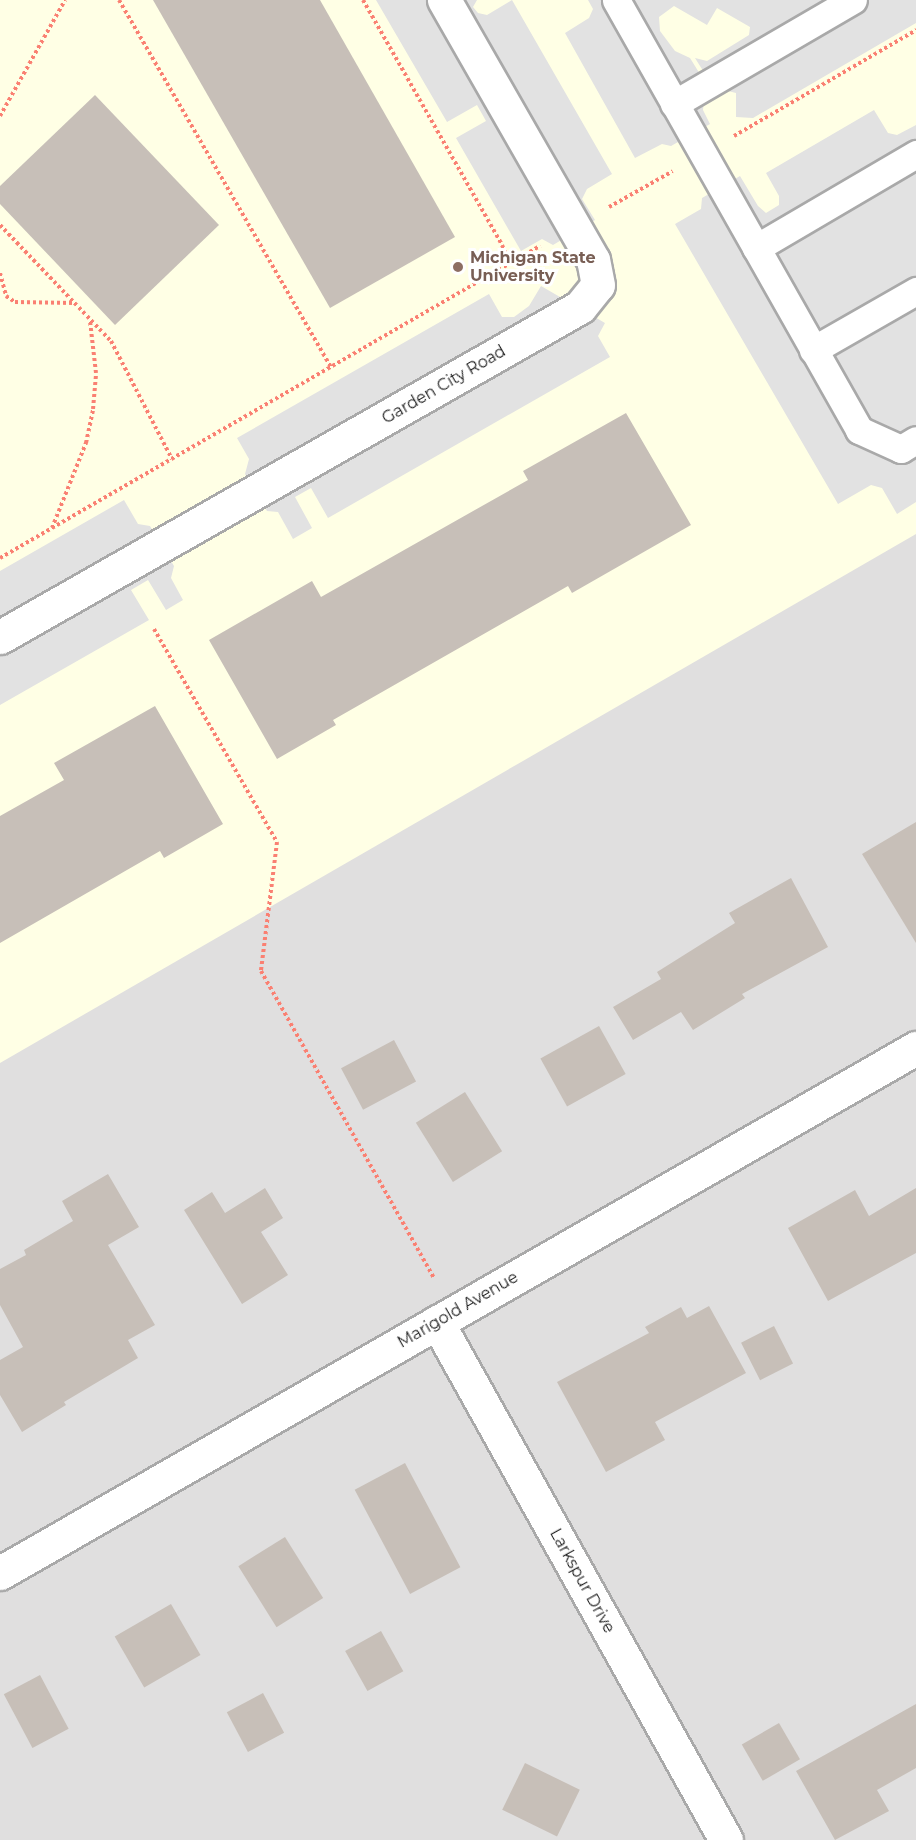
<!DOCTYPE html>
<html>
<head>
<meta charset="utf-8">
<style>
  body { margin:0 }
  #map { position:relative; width:916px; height:1840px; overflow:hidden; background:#f2efe9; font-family:Montserrat,sans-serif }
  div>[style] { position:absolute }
  .residential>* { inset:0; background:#e0dfdf }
  .education>* { inset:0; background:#ffffe5 }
  .parking>* { inset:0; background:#e2e2e2 }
  .building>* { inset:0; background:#c7bfb8; transform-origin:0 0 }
  .path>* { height:4px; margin-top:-2px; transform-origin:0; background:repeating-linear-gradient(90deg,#fa8072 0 3px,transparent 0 6px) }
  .roads { filter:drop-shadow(2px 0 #a9a9a9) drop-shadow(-2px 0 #a9a9a9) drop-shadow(0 2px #a9a9a9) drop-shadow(0 -2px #a9a9a9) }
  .service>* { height:27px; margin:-13.5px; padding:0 13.5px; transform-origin:13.5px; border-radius:13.5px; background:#fff }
  .minor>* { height:33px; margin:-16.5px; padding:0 16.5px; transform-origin:16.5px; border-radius:16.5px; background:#fff }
  .dots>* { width:16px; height:16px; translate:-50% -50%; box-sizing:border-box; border:3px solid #fff; border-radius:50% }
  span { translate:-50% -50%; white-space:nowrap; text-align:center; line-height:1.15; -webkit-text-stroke:6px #fff; paint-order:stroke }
  .education-label { font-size:16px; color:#785e54; font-weight:700 }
  .left { translate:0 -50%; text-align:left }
  .street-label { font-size:16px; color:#222 }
</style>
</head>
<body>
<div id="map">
  <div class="residential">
    <i style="clip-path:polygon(916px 525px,916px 1840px,0 1840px,0 1059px)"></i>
  </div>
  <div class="education">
    <i style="clip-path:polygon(0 0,916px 0,916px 534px,0 1063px)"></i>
  </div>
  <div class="parking">
    <i style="clip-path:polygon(376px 0,477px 0,473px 7px,478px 13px,487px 15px,512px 0,612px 174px,587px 189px,582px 199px,595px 220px,553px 245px,542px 239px,521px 251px,456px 138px,486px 121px,477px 105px,447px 122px)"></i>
    <i style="clip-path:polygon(588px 0,916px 0,916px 23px,753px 118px,736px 117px,736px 93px,724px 90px,717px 93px,695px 58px,707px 61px,749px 35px,750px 27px,717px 8px,707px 25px,674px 6px,659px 17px,660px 31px,675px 51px,690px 58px,713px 95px,704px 100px,703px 110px,710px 124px,671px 146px,662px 144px,635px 158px,565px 33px,589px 18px,593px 9px)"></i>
    <i style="clip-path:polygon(874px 110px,888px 133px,897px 135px,916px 125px,916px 502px,897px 514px,882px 488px,871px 485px,838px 504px,675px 224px,701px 209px,702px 198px,740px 176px,758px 206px,766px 213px,779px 205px,779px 196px,766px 173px)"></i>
    <i style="clip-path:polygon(541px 286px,605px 323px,598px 336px,610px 357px,328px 518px,311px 488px,295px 497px,312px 528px,293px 539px,278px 512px,267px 511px,245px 474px,249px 459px,237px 438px,489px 294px,502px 317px,514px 317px,529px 306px)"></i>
    <i style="clip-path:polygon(124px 500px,138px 524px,150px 526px,174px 566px,171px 578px,183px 600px,166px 610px,148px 580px,131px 590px,149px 620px,0 705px,0 571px)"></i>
  </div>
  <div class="building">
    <i style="clip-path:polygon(153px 0,320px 0,455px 237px,330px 308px)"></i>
    <i style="clip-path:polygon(95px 95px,219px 225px,115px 325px,0 204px,0 186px)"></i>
    <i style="clip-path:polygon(626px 413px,691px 525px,572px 593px,568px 586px,333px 720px,336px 725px,277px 759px,209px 640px,312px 581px,321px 597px,528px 480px,523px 471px)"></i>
    <i style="clip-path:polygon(155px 706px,223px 824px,164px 858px,160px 851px,0 943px,0 816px,64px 780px,54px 763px)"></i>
    <i style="clip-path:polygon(916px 822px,916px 943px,862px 854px)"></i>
    <i style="clip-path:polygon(791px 878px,828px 947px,742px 994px,745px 998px,693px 1030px,681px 1012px,633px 1040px,613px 1007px,661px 979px,657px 972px,735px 923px,729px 913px)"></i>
    <i style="left:599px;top:1026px;width:55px;height:67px;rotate:61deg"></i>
    <i style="left:394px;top:1040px;width:47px;height:60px;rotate:62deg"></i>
    <i style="left:465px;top:1092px;width:70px;height:58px;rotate:58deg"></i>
    <i style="clip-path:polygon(108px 1174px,139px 1227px,108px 1245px,155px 1325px,128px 1340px,138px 1358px,64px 1402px,66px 1405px,22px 1432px,0 1395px,0 1360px,23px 1347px,0 1305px,0 1269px,26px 1255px,24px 1250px,73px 1221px,62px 1201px)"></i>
    <i style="clip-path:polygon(265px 1188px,283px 1218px,261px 1232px,288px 1275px,242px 1304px,184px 1210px,212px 1192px,225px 1213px)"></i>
    <i style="clip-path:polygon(916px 1188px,916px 1253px,828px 1301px,788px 1228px,855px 1190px,869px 1216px)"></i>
    <i style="clip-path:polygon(709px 1306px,746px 1373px,655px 1422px,665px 1440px,606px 1472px,557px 1382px,649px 1333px,645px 1327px,681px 1307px,687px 1318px)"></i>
    <i style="left:774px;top:1326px;width:42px;height:37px;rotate:63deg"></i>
    <i style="left:405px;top:1463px;width:118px;height:57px;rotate:62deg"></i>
    <i style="left:285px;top:1537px;width:72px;height:55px;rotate:58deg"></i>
    <i style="left:171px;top:1604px;width:59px;height:65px;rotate:60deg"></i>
    <i style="left:381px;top:1631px;width:46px;height:41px;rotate:61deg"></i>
    <i style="left:40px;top:1675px;width:61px;height:41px;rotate:62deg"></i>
    <i style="left:263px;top:1693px;width:45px;height:41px;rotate:62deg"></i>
    <i style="clip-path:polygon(916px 1704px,916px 1768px,877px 1790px,889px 1811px,835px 1840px,796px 1771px)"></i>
    <i style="left:779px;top:1723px;width:42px;height:43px;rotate:60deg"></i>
    <i style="left:525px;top:1763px;width:61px;height:52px;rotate:26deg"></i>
  </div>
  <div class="path">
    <i style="left:119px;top:0;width:424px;rotate:60deg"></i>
    <i style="left:363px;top:0;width:282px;rotate:60.4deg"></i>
    <i style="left:502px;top:245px;width:21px;rotate:67deg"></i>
    <i style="left:0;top:116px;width:133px;rotate:-60.7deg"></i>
    <i style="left:734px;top:136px;width:211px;rotate:-30.2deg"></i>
    <i style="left:609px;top:207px;width:73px;rotate:-29.4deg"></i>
    <i style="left:0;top:225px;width:161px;rotate:46.3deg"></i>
    <i style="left:111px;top:341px;width:133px;rotate:62.7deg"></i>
    <i style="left:0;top:273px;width:24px;rotate:75deg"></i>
    <i style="left:6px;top:296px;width:11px;rotate:34deg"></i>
    <i style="left:15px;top:302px;width:59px;rotate:1deg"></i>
    <i style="left:52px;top:528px;width:92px;rotate:-68.2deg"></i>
    <i style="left:86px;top:443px;width:35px;rotate:-78deg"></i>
    <i style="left:93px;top:409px;width:36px;rotate:-85deg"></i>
    <i style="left:96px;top:373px;width:52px;rotate:-96.6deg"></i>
    <i style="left:0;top:558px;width:624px;rotate:-30.02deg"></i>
    <i style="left:154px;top:629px;width:246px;rotate:60deg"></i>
    <i style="left:277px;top:842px;width:130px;rotate:97.1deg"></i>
    <i style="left:261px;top:971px;width:352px;rotate:60.6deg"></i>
  </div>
  <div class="roads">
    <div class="service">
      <i style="left:616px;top:0;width:494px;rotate:60.5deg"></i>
      <i style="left:859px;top:430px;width:46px;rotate:24.3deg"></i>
      <i style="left:901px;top:449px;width:17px;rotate:-31deg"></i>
      <i style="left:674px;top:104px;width:207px;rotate:-30.2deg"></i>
      <i style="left:756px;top:248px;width:186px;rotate:-30.4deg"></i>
      <i style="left:813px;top:350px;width:119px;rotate:-29.8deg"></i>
    </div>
    <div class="minor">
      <i style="left:0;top:637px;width:667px;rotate:-29.64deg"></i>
      <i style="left:580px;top:307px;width:28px;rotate:-51deg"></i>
      <i style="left:598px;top:285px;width:25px;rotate:-101deg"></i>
      <i style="left:593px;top:260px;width:300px;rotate:-119.8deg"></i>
      <i style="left:437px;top:1322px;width:593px;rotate:60.84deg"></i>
      <i style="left:0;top:1573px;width:1056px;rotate:-29.82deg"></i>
    </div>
  </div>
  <div class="dots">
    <i style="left:458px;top:267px;background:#8d6e63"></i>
  </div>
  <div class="education-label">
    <span class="left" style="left:470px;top:267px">Michigan State<br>University</span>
  </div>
  <div class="street-label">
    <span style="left:444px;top:385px;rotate:-30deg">Garden City Road</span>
    <span style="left:458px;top:1310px;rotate:-30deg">Marigold Avenue</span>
    <span style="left:582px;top:1581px;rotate:61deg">Larkspur Drive</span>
  </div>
</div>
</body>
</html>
